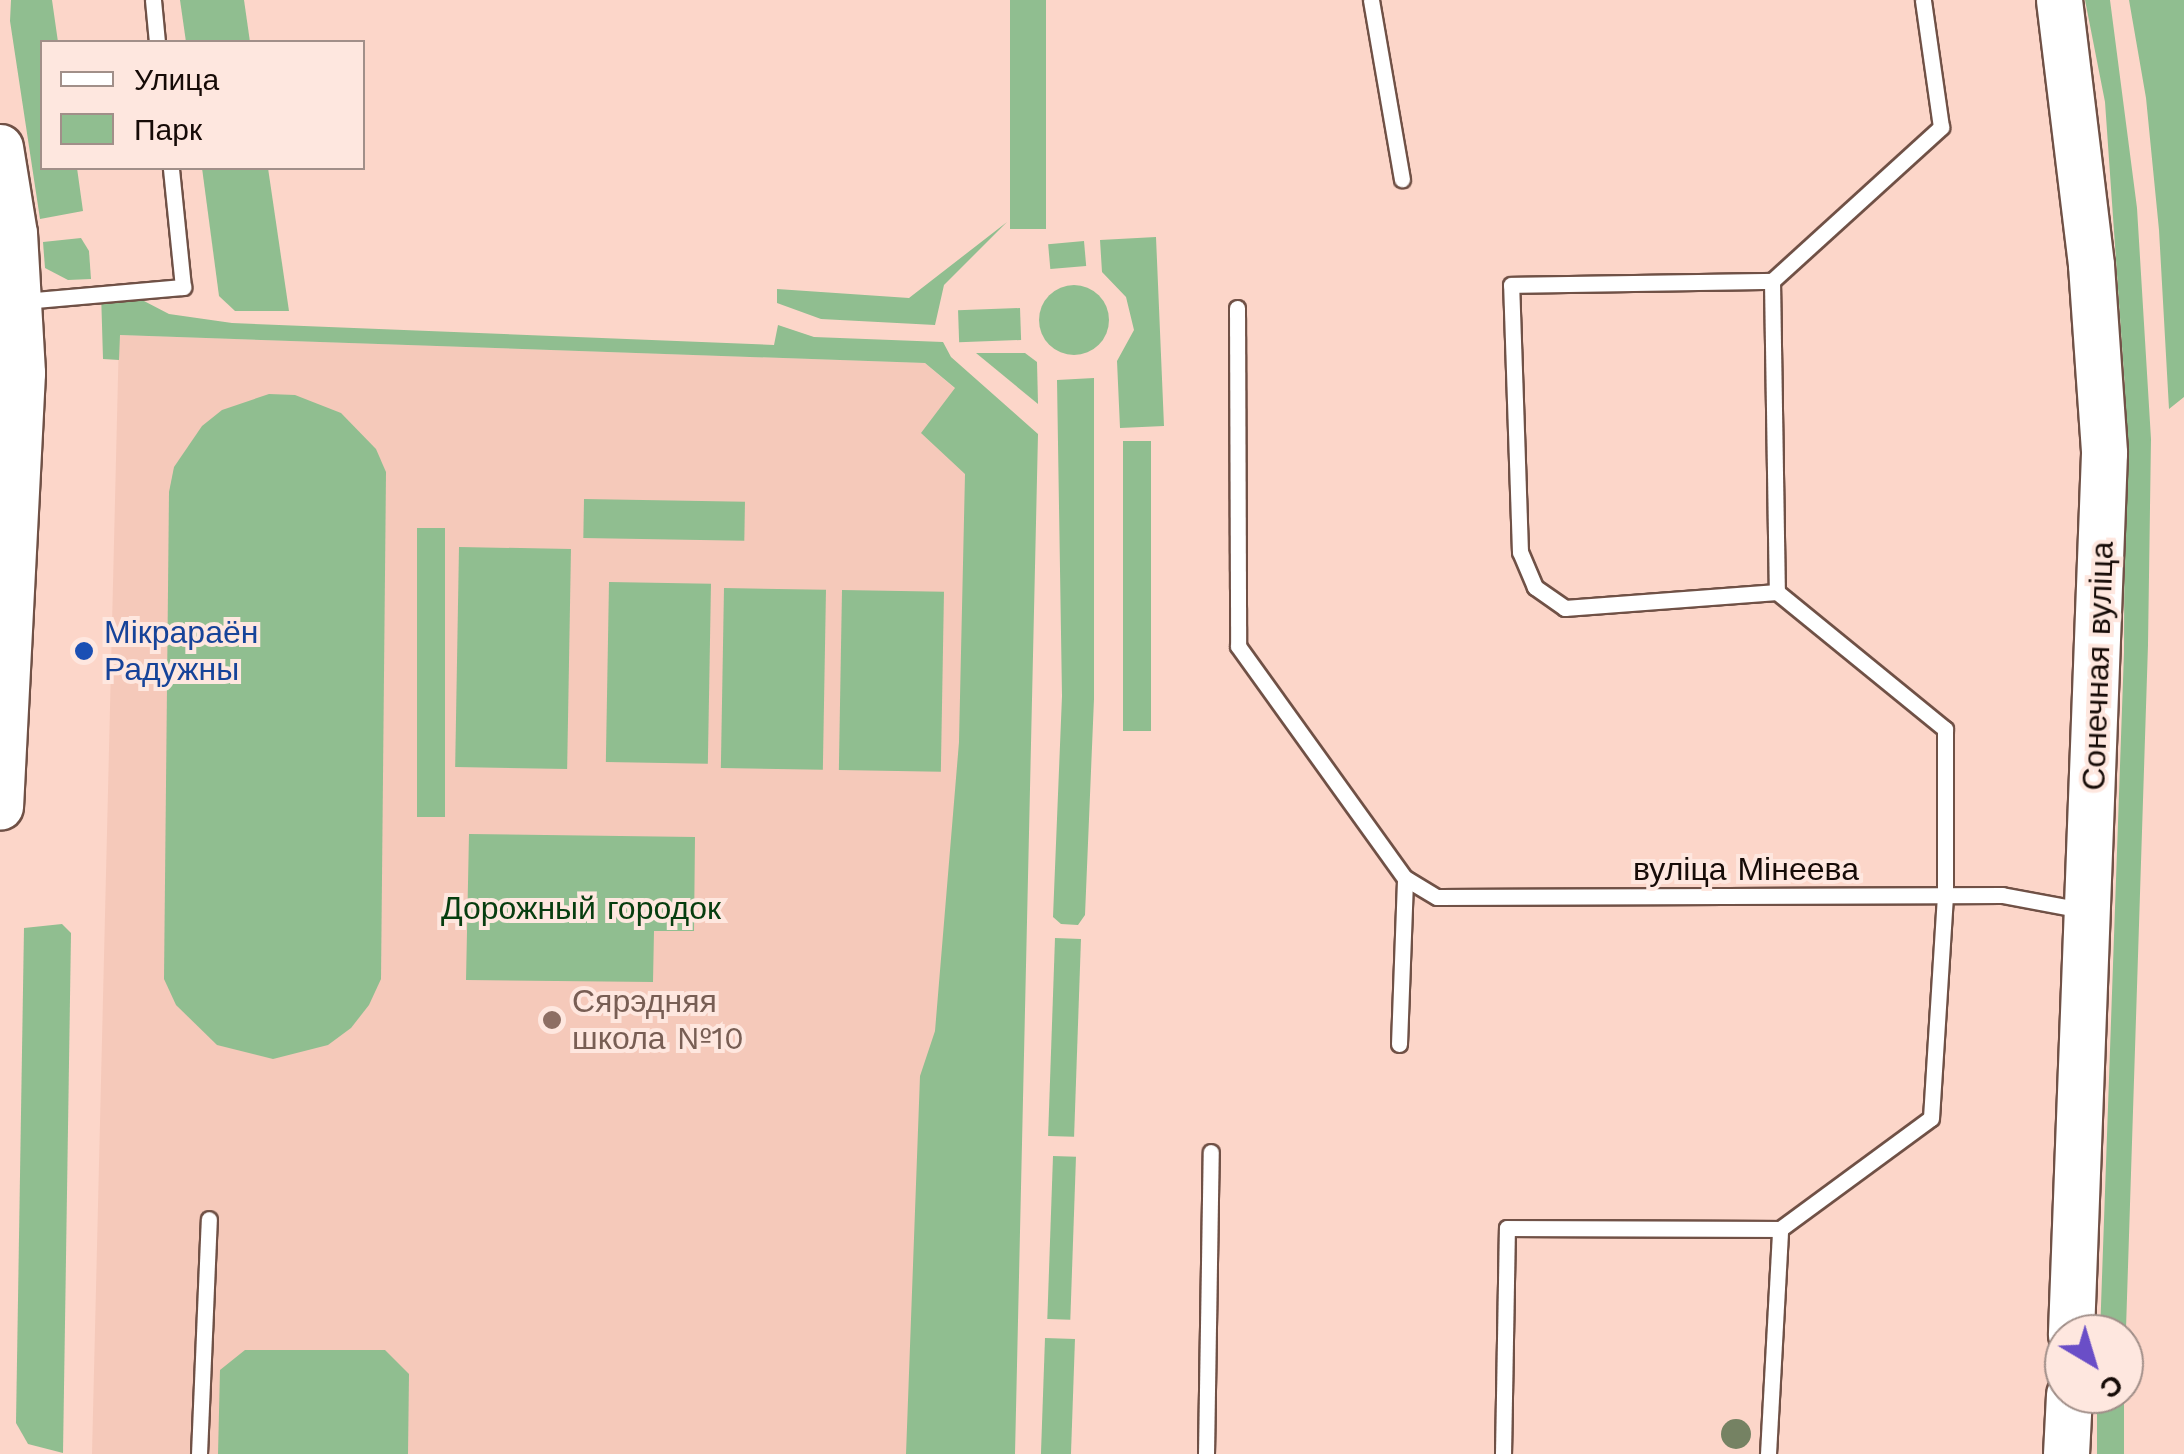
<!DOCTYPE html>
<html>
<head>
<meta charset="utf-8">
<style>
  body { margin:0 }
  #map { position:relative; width:2184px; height:1454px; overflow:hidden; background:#fcd6c9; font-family:"Work Sans",sans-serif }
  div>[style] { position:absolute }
  .built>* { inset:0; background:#f5c9ba }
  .green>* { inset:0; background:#90be90; transform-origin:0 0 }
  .round { border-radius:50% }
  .roads { filter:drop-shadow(2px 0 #705146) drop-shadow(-2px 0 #705146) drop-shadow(0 2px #705146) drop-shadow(0 -2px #705146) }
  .lane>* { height:15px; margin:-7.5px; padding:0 7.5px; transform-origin:7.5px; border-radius:7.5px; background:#fff }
  .secondary>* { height:45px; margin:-22.5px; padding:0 22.5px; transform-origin:22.5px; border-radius:22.5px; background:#fff }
  .trees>* { width:30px; height:30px; margin:-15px; border-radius:50%; background:#758263 }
  .dots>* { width:28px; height:28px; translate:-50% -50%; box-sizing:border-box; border:5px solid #fee7df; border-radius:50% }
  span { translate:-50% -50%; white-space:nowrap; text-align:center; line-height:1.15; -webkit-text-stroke:8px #fee7df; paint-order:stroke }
  .transit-label { font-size:32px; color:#164399 }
  .left { translate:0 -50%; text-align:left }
  .street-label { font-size:32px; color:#160b07 }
  .park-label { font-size:32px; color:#063d0f }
  .education-label { font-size:32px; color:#785e54 }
  .legend { position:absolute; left:40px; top:40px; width:325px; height:130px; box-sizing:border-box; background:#fee7df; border:2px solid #a18f89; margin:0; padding:12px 18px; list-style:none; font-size:30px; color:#160b07 }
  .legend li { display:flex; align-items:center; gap:20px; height:50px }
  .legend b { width:50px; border:2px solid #a18f89 }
  .north { position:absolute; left:2044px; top:1314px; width:100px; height:100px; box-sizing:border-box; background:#fee7df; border:2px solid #a18f89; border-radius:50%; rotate:142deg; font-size:28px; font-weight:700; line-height:40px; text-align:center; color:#160b07 }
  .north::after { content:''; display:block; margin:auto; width:35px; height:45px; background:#6a4ec7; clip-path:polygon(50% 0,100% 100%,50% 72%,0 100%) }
</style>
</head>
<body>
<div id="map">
  <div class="built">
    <i style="clip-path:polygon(119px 335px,925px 363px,1013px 438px,988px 1454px,92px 1454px)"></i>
  </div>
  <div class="green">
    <i style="clip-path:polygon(11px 0,52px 0,58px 42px,42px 42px,42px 168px,77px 168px,83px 211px,40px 219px,10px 21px)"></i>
    <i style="clip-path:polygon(180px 0,244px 0,250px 42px,186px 42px)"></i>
    <i style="left:1010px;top:0;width:36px;height:229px"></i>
    <i style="clip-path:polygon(2085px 0,2110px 0,2137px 208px,2151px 439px,2148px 645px,2124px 1391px,2124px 1334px,2100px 1334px,2124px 652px,2125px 389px,2105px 102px)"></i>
    <i style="clip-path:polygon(2129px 0,2184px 0,2184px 397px,2169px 409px,2159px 230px,2146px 98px)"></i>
    <i style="clip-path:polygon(202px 168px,268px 168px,289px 311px,235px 311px,219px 296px)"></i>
    <i style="clip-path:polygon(1007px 222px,944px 285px,935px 325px,821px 319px,777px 303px,777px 289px,909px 298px)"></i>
    <i style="clip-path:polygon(1156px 237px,1164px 426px,1120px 428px,1117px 361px,1134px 330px,1126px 297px,1102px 272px,1100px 240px)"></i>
    <i style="clip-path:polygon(81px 238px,89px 251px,91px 279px,68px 280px,45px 268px,43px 242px)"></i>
    <i style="left:1084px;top:241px;width:25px;height:36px;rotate:85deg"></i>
    <i class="round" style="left:1039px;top:285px;width:70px;height:70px"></i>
    <i style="clip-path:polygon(119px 288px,169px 314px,232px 323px,774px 345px,778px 325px,814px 337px,943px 342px,951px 357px,1038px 434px,1015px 1454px,906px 1454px,920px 1076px,935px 1031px,959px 742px,965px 474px,921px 433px,955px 388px,925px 363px,120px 335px,119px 360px,103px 359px,101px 292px)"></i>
    <i style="left:1020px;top:308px;width:32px;height:62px;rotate:88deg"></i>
    <i style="clip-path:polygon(976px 353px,1025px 353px,1037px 362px,1038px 404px)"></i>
    <i style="clip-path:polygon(1094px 378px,1094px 699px,1085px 915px,1078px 925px,1061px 924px,1053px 917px,1062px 696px,1057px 380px)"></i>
    <i style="clip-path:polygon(269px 394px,295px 395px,341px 413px,376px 449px,386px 472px,381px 979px,369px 1005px,351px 1028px,328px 1045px,273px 1059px,217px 1045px,176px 1005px,164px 979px,169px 492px,174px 467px,202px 426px,222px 410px)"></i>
    <i style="left:1123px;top:441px;width:28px;height:290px"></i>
    <i style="left:584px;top:499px;width:161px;height:39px;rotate:1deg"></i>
    <i style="left:417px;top:528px;width:28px;height:289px"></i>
    <i style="left:459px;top:547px;width:112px;height:220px;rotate:1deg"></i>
    <i style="left:609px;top:582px;width:102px;height:180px;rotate:1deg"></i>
    <i style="left:724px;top:588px;width:102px;height:180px;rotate:1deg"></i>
    <i style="left:842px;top:590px;width:102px;height:180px;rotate:1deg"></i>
    <i style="clip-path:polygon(469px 834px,695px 837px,694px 931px,654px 931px,653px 982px,466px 980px)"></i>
    <i style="clip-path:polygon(62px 924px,71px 933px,63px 1453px,28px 1444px,16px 1423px,24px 928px)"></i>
    <i style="left:1055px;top:938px;width:26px;height:198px;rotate:2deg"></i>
    <i style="left:1053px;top:1156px;width:23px;height:163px;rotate:2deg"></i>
    <i style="left:1045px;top:1338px;width:30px;height:116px;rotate:2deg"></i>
    <i style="clip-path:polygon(245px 1350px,385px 1350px,409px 1374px,408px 1454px,218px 1454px,220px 1370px)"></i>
    <i style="left:2097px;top:1394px;width:27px;height:60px"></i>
  </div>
  <div class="roads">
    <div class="lane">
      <i style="left:153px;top:0;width:42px;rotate:84.6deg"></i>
      <i style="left:1371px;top:0;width:182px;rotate:80.2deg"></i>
      <i style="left:1772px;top:281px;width:229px;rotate:-42.3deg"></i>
      <i style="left:1941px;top:127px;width:128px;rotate:-98.1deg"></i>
      <i style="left:23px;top:301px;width:161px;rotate:-5deg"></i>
      <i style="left:183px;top:287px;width:120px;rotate:-95.8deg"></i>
      <i style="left:1237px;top:308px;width:338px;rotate:89.8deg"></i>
      <i style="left:1238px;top:646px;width:286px;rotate:54.3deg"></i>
      <i style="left:1405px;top:878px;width:37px;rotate:31deg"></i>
      <i style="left:1437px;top:897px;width:565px;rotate:-0.2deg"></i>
      <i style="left:2002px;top:895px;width:81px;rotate:10.6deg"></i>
      <i style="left:1399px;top:1044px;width:166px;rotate:-87.9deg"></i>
      <i style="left:199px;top:1454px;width:235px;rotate:-87.6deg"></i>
      <i style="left:1206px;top:1454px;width:302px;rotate:-89.1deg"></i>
      <i style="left:1503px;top:1454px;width:226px;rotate:-89deg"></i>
      <i style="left:1507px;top:1228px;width:273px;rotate:0.2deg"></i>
      <i style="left:1780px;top:1229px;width:187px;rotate:-36.3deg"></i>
      <i style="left:1931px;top:1118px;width:222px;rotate:-86.4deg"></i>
      <i style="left:1945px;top:896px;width:167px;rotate:-90deg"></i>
      <i style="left:1945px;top:729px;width:217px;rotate:-140.8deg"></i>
      <i style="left:1777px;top:592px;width:213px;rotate:175.7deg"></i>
      <i style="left:1565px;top:608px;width:37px;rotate:-145deg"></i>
      <i style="left:1535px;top:587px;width:38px;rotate:-113deg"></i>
      <i style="left:1520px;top:552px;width:267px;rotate:-91.9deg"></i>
      <i style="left:1511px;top:285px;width:261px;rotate:-0.9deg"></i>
      <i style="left:1772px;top:281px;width:311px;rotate:89.1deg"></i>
      <i style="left:1768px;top:1454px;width:225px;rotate:-86.9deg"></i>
    </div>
    <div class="secondary">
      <i style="left:2059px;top:0;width:267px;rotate:83.1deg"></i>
      <i style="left:2091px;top:265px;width:188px;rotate:86deg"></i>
      <i style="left:2104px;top:453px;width:882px;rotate:92.15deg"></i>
      <i style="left:0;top:147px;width:87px;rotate:80.8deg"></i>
      <i style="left:14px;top:233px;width:140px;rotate:86.7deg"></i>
      <i style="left:22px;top:373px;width:434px;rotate:92.9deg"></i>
      <i style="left:2066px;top:1454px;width:60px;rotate:-87.1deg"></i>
    </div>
  </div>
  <div class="trees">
    <i style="left:1736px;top:1434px"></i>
  </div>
  <div class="dots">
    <i style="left:84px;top:651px;background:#1a4fb4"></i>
    <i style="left:552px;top:1020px;background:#8d6e63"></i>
  </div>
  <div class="transit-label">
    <span class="left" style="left:104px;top:651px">Мікрараён<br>Радужны</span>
  </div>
  <div class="street-label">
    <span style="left:2098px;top:666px;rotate:-88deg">Сонечная вуліца</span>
    <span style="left:1746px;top:869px">вуліца Мінеева</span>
  </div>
  <div class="park-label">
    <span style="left:581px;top:908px">Дорожный городок</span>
  </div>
  <div class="education-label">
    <span class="left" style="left:572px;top:1020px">Сярэдняя<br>школа №10</span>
  </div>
  <ul class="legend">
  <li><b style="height:12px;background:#fff"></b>Улица</li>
  <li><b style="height:28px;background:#90be90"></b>Парк</li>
  </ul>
  <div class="north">С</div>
</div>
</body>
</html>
